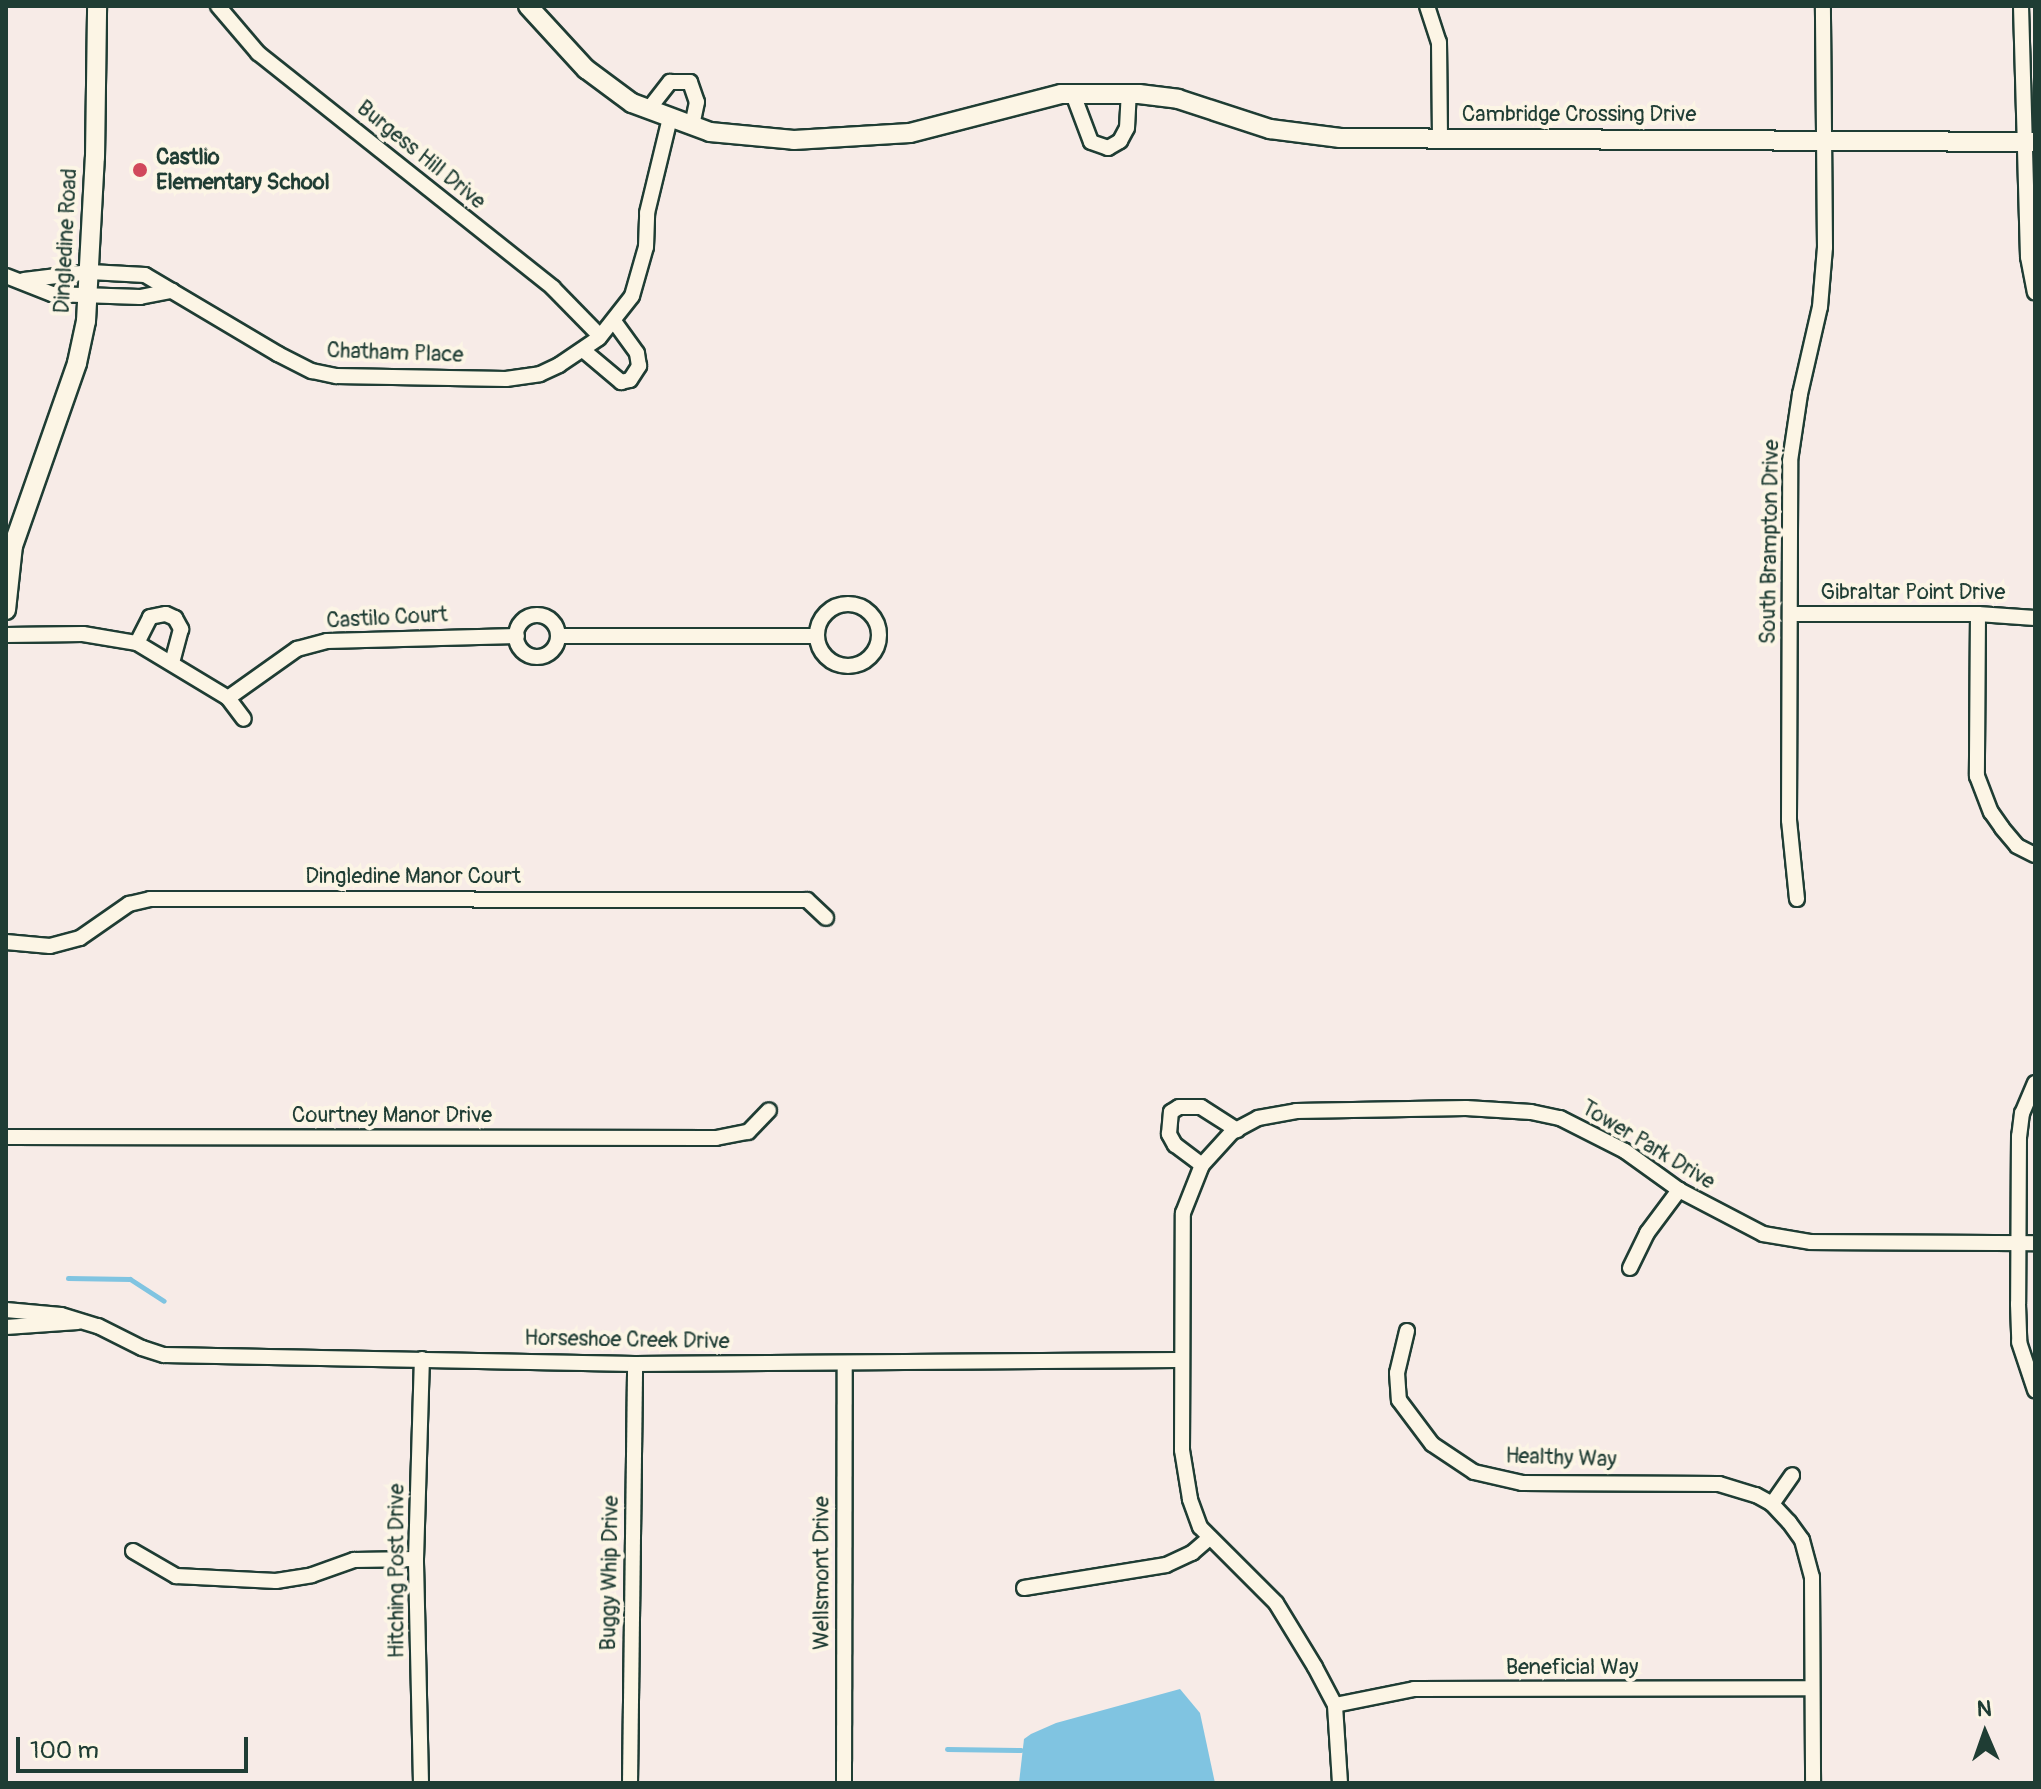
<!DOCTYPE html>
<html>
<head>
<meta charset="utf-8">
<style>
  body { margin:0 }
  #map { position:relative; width:2041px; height:1789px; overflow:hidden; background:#f7ebe7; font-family:Pangolin,sans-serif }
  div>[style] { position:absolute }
  .water>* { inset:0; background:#80c4e1 }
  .stream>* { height:5px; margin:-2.5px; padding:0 2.5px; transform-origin:2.5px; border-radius:2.5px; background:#80c4e1 }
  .roads { filter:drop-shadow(2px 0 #1f3d34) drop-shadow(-2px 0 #1f3d34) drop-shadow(0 2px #1f3d34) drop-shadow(0 -2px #1f3d34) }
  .street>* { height:14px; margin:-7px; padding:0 7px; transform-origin:7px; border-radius:7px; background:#fcf5e5 }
  .street>.ring { margin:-7px; padding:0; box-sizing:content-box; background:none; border:14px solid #fcf5e5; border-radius:50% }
  .secondary>* { height:18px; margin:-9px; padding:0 9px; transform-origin:9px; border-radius:9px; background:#fcf5e5 }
  .dots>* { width:22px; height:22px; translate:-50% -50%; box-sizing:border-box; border:4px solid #fcf5e5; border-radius:50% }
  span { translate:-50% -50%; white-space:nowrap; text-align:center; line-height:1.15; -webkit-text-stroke:8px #fcf5e5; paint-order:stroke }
  .street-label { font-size:22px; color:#1f3d34 }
  .poi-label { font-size:22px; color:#1f3d34; font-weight:700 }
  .left { translate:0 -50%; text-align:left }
  .frame { position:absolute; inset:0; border:8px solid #1f3d34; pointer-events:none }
  .north { position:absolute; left:1945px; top:1693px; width:80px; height:80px; -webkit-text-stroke:6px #fcf5e5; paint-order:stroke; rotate:358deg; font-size:22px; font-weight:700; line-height:32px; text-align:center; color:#1f3d34 }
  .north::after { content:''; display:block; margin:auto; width:28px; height:36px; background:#1f3d34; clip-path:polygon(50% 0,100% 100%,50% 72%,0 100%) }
  .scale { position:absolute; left:16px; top:1737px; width:232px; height:36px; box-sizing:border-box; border:4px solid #1f3d34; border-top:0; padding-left:10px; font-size:24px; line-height:28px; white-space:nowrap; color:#1f3d34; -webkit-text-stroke:6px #fcf5e5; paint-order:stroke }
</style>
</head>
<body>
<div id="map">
  <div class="water">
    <i style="clip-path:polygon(1180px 1689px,1200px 1713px,1215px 1783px,1019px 1783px,1024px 1739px,1031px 1734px,1056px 1723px)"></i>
  </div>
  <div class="stream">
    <i style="left:68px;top:1278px;width:62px;rotate:0.9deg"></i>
    <i style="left:130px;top:1279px;width:40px;rotate:32.9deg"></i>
    <i style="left:947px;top:1749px;width:74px;rotate:0.8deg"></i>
  </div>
  <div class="roads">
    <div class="street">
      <i style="left:218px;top:6px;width:62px;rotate:49.6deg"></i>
      <i style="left:258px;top:53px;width:377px;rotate:38.5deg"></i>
      <i style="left:553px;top:288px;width:67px;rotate:45.6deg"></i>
      <i style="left:1427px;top:6px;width:38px;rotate:72deg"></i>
      <i style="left:1439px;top:42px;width:97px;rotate:89.4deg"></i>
      <i style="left:2021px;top:6px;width:251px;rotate:88.4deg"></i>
      <i style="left:2028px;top:257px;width:36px;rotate:79deg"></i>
      <i style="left:1073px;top:94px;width:51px;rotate:69.4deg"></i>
      <i style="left:1091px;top:142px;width:18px;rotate:19deg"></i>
      <i style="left:1108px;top:148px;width:14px;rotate:-30deg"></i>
      <i style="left:1120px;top:141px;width:15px;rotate:-62deg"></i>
      <i style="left:1127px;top:128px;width:34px;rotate:-87deg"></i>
      <i style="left:648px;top:110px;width:36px;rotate:-52deg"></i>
      <i style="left:670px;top:82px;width:20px"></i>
      <i style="left:690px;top:82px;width:21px;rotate:71deg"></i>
      <i style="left:697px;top:102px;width:25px;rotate:102deg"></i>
      <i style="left:6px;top:276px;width:49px;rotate:21.4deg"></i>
      <i style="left:52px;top:294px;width:88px;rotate:2deg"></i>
      <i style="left:140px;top:297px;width:33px;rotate:-11deg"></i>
      <i style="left:24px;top:280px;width:66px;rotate:-6.9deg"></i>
      <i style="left:90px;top:272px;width:55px;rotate:3.1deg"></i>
      <i style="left:145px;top:275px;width:155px;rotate:30.7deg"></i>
      <i style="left:278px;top:354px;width:38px;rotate:27deg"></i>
      <i style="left:312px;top:371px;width:25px;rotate:12deg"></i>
      <i style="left:336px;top:376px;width:170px;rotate:1deg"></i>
      <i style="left:506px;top:379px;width:34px;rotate:-8deg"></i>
      <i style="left:540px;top:374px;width:21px;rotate:-25deg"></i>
      <i style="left:559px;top:365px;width:48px;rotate:-34deg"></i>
      <i style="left:599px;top:338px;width:53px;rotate:-51.8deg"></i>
      <i style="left:632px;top:296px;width:51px;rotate:-74.1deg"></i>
      <i style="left:646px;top:247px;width:34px;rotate:-88deg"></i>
      <i style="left:647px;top:213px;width:98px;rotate:-76.4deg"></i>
      <i style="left:583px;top:350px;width:50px;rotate:40.1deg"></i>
      <i style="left:621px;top:382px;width:9px;rotate:-13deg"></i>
      <i style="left:630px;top:380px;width:17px;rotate:-57deg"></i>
      <i style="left:639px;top:366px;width:13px;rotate:-99deg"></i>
      <i style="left:637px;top:353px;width:39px;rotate:-126deg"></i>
      <i class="ring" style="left:817px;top:604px;width:48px;height:48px"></i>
      <i style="left:1790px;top:614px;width:188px"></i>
      <i style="left:1978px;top:614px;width:57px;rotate:4deg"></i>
      <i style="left:1978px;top:614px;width:162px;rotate:90.4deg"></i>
      <i style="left:1977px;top:776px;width:39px;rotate:69deg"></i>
      <i style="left:1991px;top:812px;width:19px;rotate:55deg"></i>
      <i style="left:2002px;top:828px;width:23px;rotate:50deg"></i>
      <i style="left:2017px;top:846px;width:20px;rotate:27deg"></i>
      <i class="ring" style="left:516px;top:615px;width:28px;height:28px"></i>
      <i style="left:6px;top:635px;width:77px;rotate:-0.7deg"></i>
      <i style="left:83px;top:634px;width:55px;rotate:9.5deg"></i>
      <i style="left:137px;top:643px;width:106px;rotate:31.1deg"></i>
      <i style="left:228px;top:698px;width:26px;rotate:53deg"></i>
      <i style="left:558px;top:636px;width:258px"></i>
      <i style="left:137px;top:643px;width:29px;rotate:-63deg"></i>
      <i style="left:150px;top:617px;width:16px;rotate:-11deg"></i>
      <i style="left:166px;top:614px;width:10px;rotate:24deg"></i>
      <i style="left:175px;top:618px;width:13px;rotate:61deg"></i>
      <i style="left:181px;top:629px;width:34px;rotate:105deg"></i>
      <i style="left:228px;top:698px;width:85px;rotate:-35.4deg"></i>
      <i style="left:297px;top:649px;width:31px;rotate:-15deg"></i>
      <i style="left:327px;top:641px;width:190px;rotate:-1.5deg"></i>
      <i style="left:1797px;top:899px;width:79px;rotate:-95.8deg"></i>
      <i style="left:1789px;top:820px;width:359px;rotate:-89.8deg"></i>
      <i style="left:1790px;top:461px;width:68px;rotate:-81.5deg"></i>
      <i style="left:1800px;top:394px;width:89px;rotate:-77.1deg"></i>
      <i style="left:1820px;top:307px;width:60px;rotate:-85.2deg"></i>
      <i style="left:1825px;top:247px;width:241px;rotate:-90.5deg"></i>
      <i style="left:6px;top:942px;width:44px;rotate:5.2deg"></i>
      <i style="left:50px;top:946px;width:31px;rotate:-15deg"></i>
      <i style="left:80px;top:938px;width:60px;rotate:-34.8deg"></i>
      <i style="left:129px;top:904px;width:22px;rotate:-13deg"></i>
      <i style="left:150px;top:899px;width:657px;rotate:0.09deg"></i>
      <i style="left:807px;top:900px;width:26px;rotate:43deg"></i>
      <i style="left:2035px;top:1083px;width:33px;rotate:113deg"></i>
      <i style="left:2022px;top:1113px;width:23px;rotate:97deg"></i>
      <i style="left:2019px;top:1136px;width:168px;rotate:90.3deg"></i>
      <i style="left:2018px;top:1304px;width:38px;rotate:88deg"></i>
      <i style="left:2019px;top:1342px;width:51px;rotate:71.6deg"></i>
      <i style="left:6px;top:1137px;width:710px;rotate:0.08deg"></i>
      <i style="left:716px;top:1138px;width:33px;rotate:-11deg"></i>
      <i style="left:748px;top:1132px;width:30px;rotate:-46deg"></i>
      <i style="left:1202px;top:1165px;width:34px;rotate:-143deg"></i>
      <i style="left:1175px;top:1145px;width:13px;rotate:-119deg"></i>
      <i style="left:1169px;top:1134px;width:22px;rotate:-85deg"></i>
      <i style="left:1171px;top:1112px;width:9px;rotate:-32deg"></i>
      <i style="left:1179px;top:1107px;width:22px"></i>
      <i style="left:1201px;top:1107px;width:43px;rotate:32.6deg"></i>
      <i style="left:1630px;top:1268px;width:39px;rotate:-64deg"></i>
      <i style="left:1647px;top:1233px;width:54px;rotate:-53.3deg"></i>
      <i style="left:6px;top:1310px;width:55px;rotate:5.2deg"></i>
      <i style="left:61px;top:1315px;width:39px;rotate:17deg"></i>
      <i style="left:98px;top:1326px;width:49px;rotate:26.6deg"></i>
      <i style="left:142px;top:1348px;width:23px;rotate:18deg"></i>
      <i style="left:164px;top:1355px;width:471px;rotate:1.1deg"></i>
      <i style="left:635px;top:1364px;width:546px;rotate:-0.42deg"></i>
      <i style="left:6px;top:1327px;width:72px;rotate:-4deg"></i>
      <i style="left:1407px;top:1331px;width:43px;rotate:103.4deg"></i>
      <i style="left:1397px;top:1373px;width:27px;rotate:86deg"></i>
      <i style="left:1399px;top:1400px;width:55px;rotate:53.1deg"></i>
      <i style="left:1432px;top:1444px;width:50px;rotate:33.7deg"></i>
      <i style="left:1474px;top:1472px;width:49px;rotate:12.9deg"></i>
      <i style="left:1522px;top:1483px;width:197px;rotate:0.3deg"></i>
      <i style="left:1719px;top:1484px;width:39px;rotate:17deg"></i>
      <i style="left:1756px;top:1495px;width:18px;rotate:29deg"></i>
      <i style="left:1772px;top:1504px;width:25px;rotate:47deg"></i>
      <i style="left:1789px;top:1522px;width:22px;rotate:54deg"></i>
      <i style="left:1802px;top:1540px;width:38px;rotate:75deg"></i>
      <i style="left:1812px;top:1577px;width:206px;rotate:89.7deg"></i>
      <i style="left:1772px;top:1504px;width:35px;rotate:-55deg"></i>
      <i style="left:133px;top:1551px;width:50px;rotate:30.2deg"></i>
      <i style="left:176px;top:1576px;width:100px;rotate:2.9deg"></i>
      <i style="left:276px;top:1581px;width:36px;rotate:-9deg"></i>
      <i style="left:312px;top:1575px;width:45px;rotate:-19.7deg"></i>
      <i style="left:354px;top:1560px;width:62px;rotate:-0.9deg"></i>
      <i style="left:1024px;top:1588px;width:144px;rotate:-9.2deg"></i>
      <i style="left:1166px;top:1565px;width:29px;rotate:-25deg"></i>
      <i style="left:1192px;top:1553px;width:23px;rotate:-41deg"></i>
      <i style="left:1335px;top:1705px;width:81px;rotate:-11.4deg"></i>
      <i style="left:1414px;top:1689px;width:397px;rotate:-0.1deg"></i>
      <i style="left:421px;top:1783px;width:224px;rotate:-91.3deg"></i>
      <i style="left:416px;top:1559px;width:200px;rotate:-88.3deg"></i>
      <i style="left:630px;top:1783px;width:419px;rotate:-89.3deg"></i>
      <i style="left:844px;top:1783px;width:420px;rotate:-89.9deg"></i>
      <i style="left:1340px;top:1783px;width:78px;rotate:-93.7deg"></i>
      <i style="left:1335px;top:1705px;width:43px;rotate:-117.8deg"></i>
      <i style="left:1315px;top:1667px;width:75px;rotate:-121.4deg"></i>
      <i style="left:1276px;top:1603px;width:107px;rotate:-135deg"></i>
      <i style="left:1200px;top:1527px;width:30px;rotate:-110deg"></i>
      <i style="left:1190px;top:1499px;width:50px;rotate:-99.3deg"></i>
      <i style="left:1182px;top:1450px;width:237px;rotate:-89.8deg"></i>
      <i style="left:1183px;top:1213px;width:52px;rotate:-68.4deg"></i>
      <i style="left:1202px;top:1165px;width:45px;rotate:-47.7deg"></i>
      <i style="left:1232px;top:1132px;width:30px;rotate:-28deg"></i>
      <i style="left:1258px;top:1118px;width:39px;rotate:-10deg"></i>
      <i style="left:1296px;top:1111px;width:170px;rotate:-1deg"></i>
      <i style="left:1466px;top:1108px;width:65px;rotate:3.5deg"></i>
      <i style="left:1531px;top:1112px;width:30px;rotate:12deg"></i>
      <i style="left:1560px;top:1118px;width:73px;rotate:26.9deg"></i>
      <i style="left:1625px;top:1151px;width:67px;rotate:35.8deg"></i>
      <i style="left:1679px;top:1190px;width:95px;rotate:27.6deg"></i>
      <i style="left:1763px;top:1234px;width:49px;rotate:9.5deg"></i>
      <i style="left:1811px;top:1242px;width:224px;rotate:0.3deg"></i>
    </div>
    <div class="secondary">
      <i style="left:528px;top:6px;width:86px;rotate:47.4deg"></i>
      <i style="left:586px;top:69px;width:57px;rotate:36.5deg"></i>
      <i style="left:632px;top:103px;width:83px;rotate:20.4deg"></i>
      <i style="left:710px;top:132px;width:84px;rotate:5.4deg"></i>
      <i style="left:794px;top:140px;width:116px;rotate:-3.5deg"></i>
      <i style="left:910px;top:133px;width:156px;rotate:-14.5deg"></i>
      <i style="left:1061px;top:94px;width:78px"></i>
      <i style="left:1139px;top:94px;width:39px;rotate:7deg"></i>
      <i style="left:1178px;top:99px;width:97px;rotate:18.1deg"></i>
      <i style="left:1270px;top:129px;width:71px;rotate:7.3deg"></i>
      <i style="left:1340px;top:138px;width:695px;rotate:0.33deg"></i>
      <i style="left:6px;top:610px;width:64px;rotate:-83.8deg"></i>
      <i style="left:13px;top:546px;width:194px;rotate:-70.7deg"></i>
      <i style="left:77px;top:363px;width:43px;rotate:-77.9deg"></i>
      <i style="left:86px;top:321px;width:164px;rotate:-86.9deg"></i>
      <i style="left:95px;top:157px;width:151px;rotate:-89.2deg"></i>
    </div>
  </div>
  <div class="dots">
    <i style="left:140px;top:170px;background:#d1495b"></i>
  </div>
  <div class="street-label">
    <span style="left:1579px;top:115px">Cambridge Crossing Drive</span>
    <span style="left:421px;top:155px;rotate:39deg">Burgess Hill Drive</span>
    <span style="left:66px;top:241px;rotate:-87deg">Dingledine Road</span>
    <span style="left:395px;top:353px;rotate:2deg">Chatham Place</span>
    <span style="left:1770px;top:542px;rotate:-89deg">South Brampton Drive</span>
    <span style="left:1913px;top:593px">Gibraltar Point Drive</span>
    <span style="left:387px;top:618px;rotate:-3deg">Castilo Court</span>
    <span style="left:413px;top:877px">Dingledine Manor Court</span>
    <span style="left:392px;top:1116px">Courtney Manor Drive</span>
    <span style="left:1648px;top:1145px;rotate:31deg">Tower Park Drive</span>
    <span style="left:627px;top:1340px;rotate:1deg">Horseshoe Creek Drive</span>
    <span style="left:1561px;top:1458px;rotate:2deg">Healthy Way</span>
    <span style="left:397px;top:1571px;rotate:-90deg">Hitching Post Drive</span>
    <span style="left:610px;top:1573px;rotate:-89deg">Buggy Whip Drive</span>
    <span style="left:822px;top:1573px;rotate:-90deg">Wellsmont Drive</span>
    <span style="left:1572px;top:1668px">Beneficial Way</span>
  </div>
  <div class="poi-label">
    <span class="left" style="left:156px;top:170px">Castlio<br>Elementary School</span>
  </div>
  <div class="frame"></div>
  <div class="north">N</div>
  <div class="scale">100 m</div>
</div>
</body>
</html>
